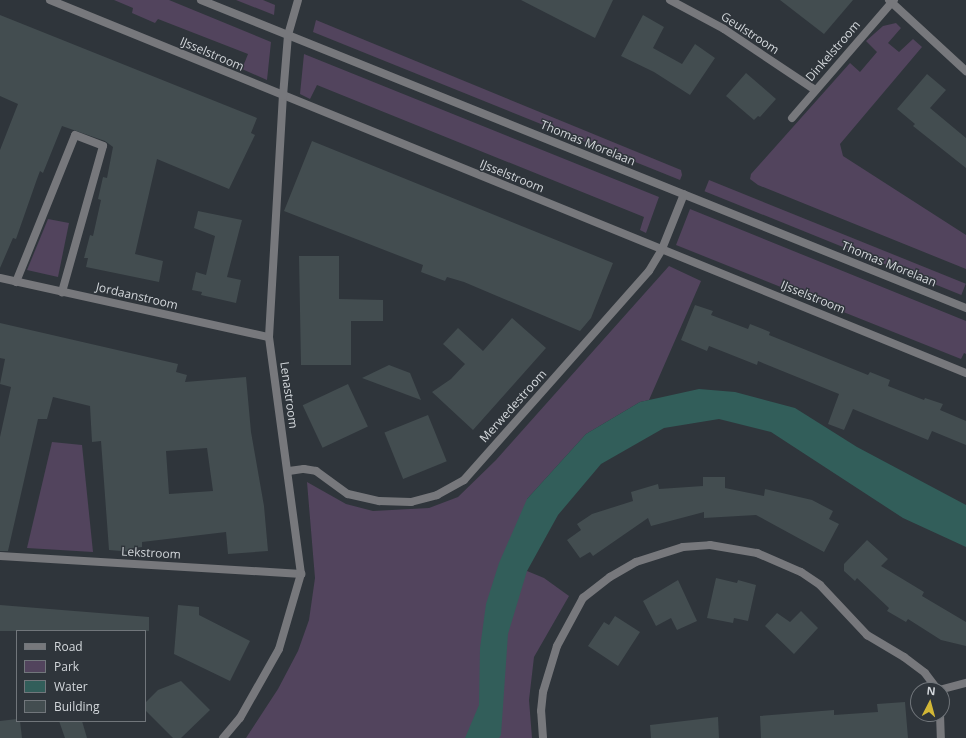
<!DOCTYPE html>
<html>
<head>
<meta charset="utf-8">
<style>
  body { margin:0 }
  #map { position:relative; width:966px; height:738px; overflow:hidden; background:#2f353b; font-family:"Open Sans",sans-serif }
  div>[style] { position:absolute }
  .green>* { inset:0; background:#52445d; transform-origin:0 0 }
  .water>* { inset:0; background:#325e5a }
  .building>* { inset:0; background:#434d50; transform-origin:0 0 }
  .minor>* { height:8px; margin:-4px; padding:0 4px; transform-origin:4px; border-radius:4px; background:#77787c }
  .tertiary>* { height:8px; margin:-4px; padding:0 4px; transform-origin:4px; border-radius:4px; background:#77787c }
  span { translate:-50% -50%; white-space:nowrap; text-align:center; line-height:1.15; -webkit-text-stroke:3px #2f353b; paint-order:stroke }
  .street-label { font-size:12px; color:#d3d7db }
  .legend { position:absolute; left:16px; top:630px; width:130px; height:92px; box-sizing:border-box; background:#2f353b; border:1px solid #71767b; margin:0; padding:5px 7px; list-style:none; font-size:12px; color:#d3d7db }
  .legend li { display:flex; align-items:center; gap:8px; height:20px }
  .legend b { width:20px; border:1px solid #71767b }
  .north { position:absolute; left:910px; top:682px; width:40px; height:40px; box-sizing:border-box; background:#2f353b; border:1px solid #71767b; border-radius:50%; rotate:6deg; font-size:11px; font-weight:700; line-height:16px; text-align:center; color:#d3d7db }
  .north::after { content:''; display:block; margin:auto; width:14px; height:18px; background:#d2b736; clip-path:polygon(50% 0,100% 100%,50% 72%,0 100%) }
</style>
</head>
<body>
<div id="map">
  <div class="green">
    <i style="clip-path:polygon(114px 0,169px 0,271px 42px,267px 80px,242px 69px,248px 54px,158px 19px,155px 23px,132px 13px,133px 8px)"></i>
    <i style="clip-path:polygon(236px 0,263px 0,275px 5px,274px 15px)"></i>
    <i style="clip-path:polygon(316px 20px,681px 170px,682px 175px,680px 180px,313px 32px)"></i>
    <i style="clip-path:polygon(896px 23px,901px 28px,888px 43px,899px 52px,913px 39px,922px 47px,840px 144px,843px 156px,966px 235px,966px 269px,758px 185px,750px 179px,751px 174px,850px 63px,860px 72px,877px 52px,866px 41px,883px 26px)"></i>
    <i style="clip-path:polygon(304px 54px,659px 197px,646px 233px,640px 230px,644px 217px,317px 85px,310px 99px,300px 94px)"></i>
    <i style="left:709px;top:180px;width:277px;height:12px;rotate:22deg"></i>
    <i style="clip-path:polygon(690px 209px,966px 321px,966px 354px,964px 353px,961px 359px,676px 245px)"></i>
    <i style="clip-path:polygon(48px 219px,69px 223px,58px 277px,27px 270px)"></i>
    <i style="clip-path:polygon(669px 266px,701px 281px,649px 400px,640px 402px,586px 434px,527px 499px,527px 571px,544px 578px,569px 596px,534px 657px,529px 700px,532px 738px,246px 738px,278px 689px,298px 651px,309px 620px,315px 578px,307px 482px,346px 504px,373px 511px,429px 508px,458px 497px,496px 460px)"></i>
    <i style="clip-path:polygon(52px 442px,82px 445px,93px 552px,27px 548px)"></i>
  </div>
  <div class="water">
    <i style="clip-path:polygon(699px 389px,735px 392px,795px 408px,857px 447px,966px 505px,966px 547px,903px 518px,771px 432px,719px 419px,664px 428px,601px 464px,558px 515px,527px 571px,508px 634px,501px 735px,499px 738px,465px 738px,479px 705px,480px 648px,486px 604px,499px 563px,527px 499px,586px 434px,640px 402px)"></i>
  </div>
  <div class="building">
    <i style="clip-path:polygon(521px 0,613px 0,595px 38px)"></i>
    <i style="clip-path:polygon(780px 0,853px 0,824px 34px)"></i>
    <i style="clip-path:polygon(0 15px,257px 118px,251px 133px,255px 135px,229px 189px,157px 159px,135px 254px,163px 261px,159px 282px,86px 267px,88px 258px,84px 258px,90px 235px,93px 236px,101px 200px,98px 199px,103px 177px,107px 178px,113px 147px,105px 141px,62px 126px,43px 173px,40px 171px,37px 179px,16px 239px,13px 238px,0 268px,0 150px,18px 104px,0 96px)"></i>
    <i style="clip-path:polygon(643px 15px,664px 27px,653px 48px,682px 64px,695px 44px,715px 58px,690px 95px,654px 72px,621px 56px)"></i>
    <i style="clip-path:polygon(746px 73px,776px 99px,760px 117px,758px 116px,754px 120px,726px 96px)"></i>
    <i style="clip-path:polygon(927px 74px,946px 90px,930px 108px,966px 138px,966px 168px,913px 126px,915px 124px,897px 109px)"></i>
    <i style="clip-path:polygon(312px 141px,613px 263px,591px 318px,580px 331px,464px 282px,447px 277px,445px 281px,421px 272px,423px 265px,284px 211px)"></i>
    <i style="clip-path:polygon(198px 211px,242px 220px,227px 277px,241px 280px,236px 303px,201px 295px,202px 292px,192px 290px,196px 272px,206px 275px,215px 236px,194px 228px)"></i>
    <i style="clip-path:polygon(299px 256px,339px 256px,339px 299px,383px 300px,383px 321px,351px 321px,351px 365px,301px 365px)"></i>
    <i style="clip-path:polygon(695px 305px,713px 311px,711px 315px,748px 329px,750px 324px,770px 332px,769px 335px,868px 375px,870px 372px,890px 380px,888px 386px,924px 400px,925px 398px,943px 404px,940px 410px,966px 421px,966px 445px,932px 431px,928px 440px,853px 409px,844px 430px,828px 424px,839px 394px,758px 361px,757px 365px,709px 346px,707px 351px,681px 340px)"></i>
    <i style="clip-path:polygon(512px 318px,546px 348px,473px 430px,432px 392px,451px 379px,465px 364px,443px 344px,458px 328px,483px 351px)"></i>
    <i style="clip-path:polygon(evenodd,0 323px,178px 364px,176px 372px,187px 375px,185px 382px,246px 377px,251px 432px,264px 506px,268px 551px,228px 554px,226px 532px,142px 542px,142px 547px,132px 548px,133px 552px,109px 550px,101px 441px,92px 442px,90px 406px,53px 397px,47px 419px,38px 419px,8px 551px,0 551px,0 437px,11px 387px,0 384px,5px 359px,0 358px,0 323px,207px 448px,213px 491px,169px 494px,166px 451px,207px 448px)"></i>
    <i style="clip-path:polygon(389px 365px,410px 373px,421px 400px,362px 378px)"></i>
    <i style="left:348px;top:384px;width:47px;height:50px;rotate:65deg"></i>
    <i style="left:428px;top:415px;width:50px;height:47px;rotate:68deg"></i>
    <i style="clip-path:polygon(703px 477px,725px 477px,725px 488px,764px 496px,765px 489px,812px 500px,833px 511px,829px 519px,839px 524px,824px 552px,756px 515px,704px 518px,704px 512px,651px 526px,648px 518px,593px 556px,590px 552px,580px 558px,567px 540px,581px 530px,577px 524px,592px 514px,633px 501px,631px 492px,658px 484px,659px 489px,703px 486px)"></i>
    <i style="clip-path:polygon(867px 540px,888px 559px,881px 566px,924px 592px,922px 596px,966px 622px,966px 646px,941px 640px,908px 619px,906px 622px,887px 611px,889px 608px,857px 578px,855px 581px,844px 571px,844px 564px)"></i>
    <i style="clip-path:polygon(716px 578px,737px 583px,738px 580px,756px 585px,748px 621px,734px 618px,733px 623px,707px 618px)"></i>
    <i style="clip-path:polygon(678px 580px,697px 621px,677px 630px,671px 618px,656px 626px,643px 601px)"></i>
    <i style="clip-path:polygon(0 605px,149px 617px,149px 631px,0 631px)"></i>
    <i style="clip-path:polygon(178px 605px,199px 607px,199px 615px,250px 641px,230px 681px,174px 654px)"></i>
    <i style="clip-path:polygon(801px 611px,818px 628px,794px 654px,765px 626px,777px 613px,790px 622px)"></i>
    <i style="clip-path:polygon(615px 616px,640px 632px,618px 666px,588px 646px,604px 622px,609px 625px)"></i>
    <i style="clip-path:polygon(181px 681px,210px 710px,181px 738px,173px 738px,145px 710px,145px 703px,158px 690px)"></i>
    <i style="clip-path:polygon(905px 702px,908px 738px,761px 738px,760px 716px,834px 710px,834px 715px,878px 712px,877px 704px)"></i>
    <i style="clip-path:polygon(718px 717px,719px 738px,651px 738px,650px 725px)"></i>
    <i style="clip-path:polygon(17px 719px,20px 721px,22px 738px,0 738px,0 721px)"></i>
    <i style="clip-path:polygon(59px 721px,82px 721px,87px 738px,65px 738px)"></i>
  </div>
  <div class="minor">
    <i style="left:50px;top:0;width:989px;rotate:22.16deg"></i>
    <i style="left:670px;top:0;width:61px;rotate:28.2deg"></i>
    <i style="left:724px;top:29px;width:110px;rotate:33.8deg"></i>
    <i style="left:889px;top:0;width:105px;rotate:42.7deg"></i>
    <i style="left:792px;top:118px;width:156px;rotate:-49.2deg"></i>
    <i style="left:0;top:278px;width:275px;rotate:12.4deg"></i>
    <i style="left:16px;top:282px;width:158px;rotate:-68.1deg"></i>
    <i style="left:75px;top:135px;width:30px;rotate:21deg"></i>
    <i style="left:103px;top:146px;width:152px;rotate:105.7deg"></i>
    <i style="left:289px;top:471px;width:15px;rotate:-8deg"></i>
    <i style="left:304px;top:469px;width:12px;rotate:9deg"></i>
    <i style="left:316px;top:471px;width:39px;rotate:36deg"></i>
    <i style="left:348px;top:494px;width:32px;rotate:13deg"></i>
    <i style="left:379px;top:501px;width:32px;rotate:2deg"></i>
    <i style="left:411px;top:502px;width:27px;rotate:-15deg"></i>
    <i style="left:437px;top:495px;width:31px;rotate:-29deg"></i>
    <i style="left:464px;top:480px;width:279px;rotate:-48.5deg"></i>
    <i style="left:649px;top:271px;width:26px;rotate:-59deg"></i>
    <i style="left:662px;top:249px;width:59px;rotate:-68.2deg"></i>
    <i style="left:0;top:556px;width:302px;rotate:3.4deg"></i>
    <i style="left:939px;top:690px;width:28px;rotate:-15deg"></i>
    <i style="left:940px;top:714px;width:24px;rotate:88deg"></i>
    <i style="left:223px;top:738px;width:26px;rotate:-50deg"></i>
    <i style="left:240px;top:718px;width:79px;rotate:-60.5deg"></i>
    <i style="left:279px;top:649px;width:78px;rotate:-73.7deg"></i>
    <i style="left:301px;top:574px;width:239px;rotate:-97.7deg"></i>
    <i style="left:269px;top:337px;width:241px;rotate:-86.7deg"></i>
    <i style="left:283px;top:96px;width:61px;rotate:-85.3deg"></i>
    <i style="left:288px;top:35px;width:36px;rotate:-74deg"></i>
    <i style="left:543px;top:738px;width:27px;rotate:-94deg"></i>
    <i style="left:541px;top:711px;width:19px;rotate:-84deg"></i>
    <i style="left:543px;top:692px;width:48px;rotate:-73.1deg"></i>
    <i style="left:557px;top:646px;width:55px;rotate:-61.6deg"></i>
    <i style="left:583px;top:598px;width:34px;rotate:-38deg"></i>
    <i style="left:610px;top:577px;width:30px;rotate:-30deg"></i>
    <i style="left:636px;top:562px;width:49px;rotate:-17.7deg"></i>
    <i style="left:683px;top:547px;width:27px;rotate:-4deg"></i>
    <i style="left:710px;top:545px;width:48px;rotate:9.7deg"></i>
    <i style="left:757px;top:553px;width:48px;rotate:23.4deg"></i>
    <i style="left:801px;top:572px;width:23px;rotate:34deg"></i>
    <i style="left:820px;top:585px;width:69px;rotate:46.8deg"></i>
    <i style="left:867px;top:635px;width:43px;rotate:30.7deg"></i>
    <i style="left:904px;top:657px;width:26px;rotate:37deg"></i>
    <i style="left:925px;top:673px;width:21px;rotate:53deg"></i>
  </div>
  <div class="tertiary">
    <i style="left:201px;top:0;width:825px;rotate:21.93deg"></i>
  </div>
  <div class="street-label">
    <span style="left:750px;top:33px;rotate:33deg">Geulstroom</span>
    <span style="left:833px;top:51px;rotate:-49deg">Dinkelstroom</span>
    <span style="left:212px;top:54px;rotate:23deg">IJsselstroom</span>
    <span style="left:588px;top:143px;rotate:22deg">Thomas Morelaan</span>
    <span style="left:512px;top:176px;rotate:22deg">IJsselstroom</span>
    <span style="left:889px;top:264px;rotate:22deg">Thomas Morelaan</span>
    <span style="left:137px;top:296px;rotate:13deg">Jordaanstroom</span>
    <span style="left:813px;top:297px;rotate:22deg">IJsselstroom</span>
    <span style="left:289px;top:395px;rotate:82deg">Lenastroom</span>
    <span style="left:513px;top:406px;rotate:-48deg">Merwedestroom</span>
    <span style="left:151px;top:553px;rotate:3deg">Lekstroom</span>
  </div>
  <ul class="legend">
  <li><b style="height:5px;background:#77787c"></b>Road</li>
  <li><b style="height:11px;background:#52445d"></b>Park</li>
  <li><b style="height:11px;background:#325e5a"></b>Water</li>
  <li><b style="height:11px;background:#434d50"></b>Building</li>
  </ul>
  <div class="north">N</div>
</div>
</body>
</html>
